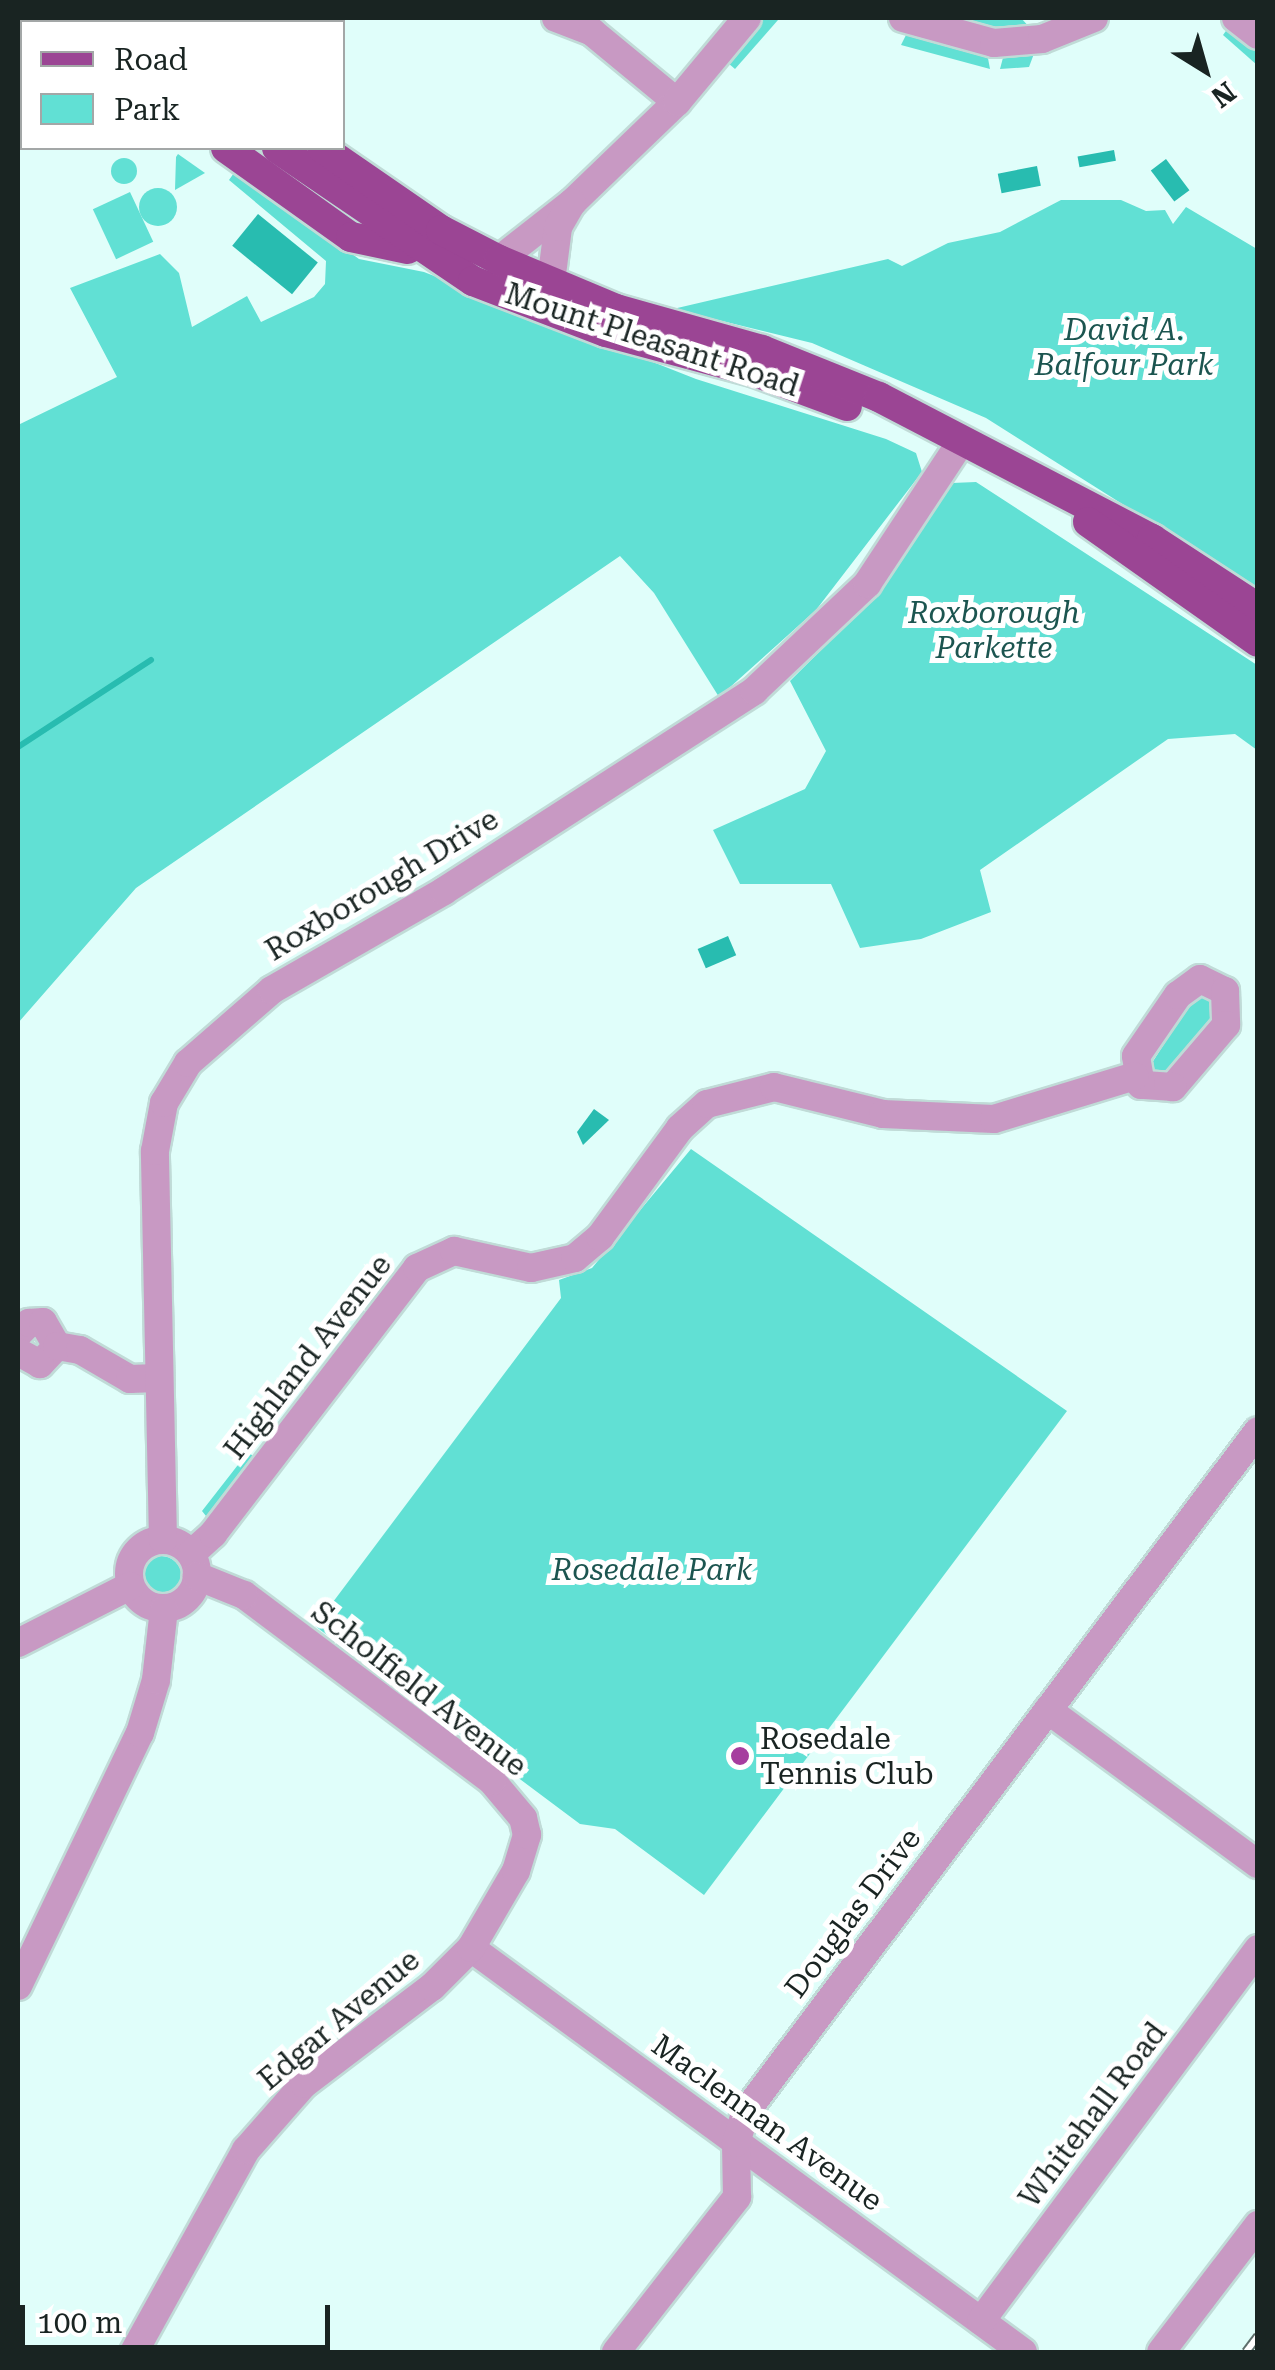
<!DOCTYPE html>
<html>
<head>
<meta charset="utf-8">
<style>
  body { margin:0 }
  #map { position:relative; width:1275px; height:2370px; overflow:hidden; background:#e0fefa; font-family:"Roboto Serif",serif }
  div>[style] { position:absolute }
  .green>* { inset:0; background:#61e0d4; transform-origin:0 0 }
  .round { border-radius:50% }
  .water>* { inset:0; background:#28bcb0; transform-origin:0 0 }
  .stream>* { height:6px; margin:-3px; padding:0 3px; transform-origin:3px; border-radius:3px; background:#28bcb0 }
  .roads { filter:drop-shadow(2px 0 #c0dbd7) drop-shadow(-2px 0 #c0dbd7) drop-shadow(0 2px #c0dbd7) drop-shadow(0 -2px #c0dbd7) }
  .minor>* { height:28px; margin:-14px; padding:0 14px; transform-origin:14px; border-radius:14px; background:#c899c3 }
  .minor>.ring { margin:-14px; padding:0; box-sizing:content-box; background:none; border:28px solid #c899c3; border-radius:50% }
  .major>* { height:30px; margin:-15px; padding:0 15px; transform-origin:15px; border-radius:15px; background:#9b4594 }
  .rail>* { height:10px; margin-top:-5px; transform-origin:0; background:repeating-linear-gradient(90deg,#fff 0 19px,#5e6f6c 0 38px); box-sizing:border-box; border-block:2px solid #5e6f6c }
  .dots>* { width:28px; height:28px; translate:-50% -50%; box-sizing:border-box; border:5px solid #fff; border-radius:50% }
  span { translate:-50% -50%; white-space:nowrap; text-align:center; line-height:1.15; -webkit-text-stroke:10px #fff; paint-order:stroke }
  .park-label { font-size:30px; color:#1c5550; font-style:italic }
  .street-label { font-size:30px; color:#192422 }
  .poi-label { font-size:30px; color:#192422 }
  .left { translate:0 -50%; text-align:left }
  .frame { position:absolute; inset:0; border:20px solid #192422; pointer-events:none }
  .legend { position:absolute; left:20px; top:20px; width:325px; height:130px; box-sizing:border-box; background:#fff; border:2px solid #a3a7a7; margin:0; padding:12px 18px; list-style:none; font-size:30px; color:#192422 }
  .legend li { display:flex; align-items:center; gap:20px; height:50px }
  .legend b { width:50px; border:2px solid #a3a7a7 }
  .north { position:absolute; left:1155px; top:20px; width:100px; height:100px; -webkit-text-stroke:8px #fff; paint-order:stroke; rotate:143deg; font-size:28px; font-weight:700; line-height:40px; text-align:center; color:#192422 }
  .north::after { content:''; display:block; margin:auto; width:35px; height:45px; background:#192422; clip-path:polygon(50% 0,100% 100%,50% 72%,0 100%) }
  .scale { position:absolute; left:20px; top:2305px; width:310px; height:45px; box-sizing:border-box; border:5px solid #192422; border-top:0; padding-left:12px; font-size:30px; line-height:35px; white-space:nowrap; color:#192422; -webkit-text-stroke:8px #fff; paint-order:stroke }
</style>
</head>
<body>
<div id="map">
  <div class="green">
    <i style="clip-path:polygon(762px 18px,778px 20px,735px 69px,728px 63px)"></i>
    <i style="clip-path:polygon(929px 18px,1021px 18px,1032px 30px,997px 32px)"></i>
    <i style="clip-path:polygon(1231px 24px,1257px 48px,1257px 65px,1223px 35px)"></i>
    <i style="clip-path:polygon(908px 31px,987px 53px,990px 69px,901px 45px)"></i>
    <i style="clip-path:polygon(1035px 51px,1029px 67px,1000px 69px,1004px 54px)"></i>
    <i style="clip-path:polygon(178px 154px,205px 173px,175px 190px,176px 157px)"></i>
    <i class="round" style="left:111px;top:158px;width:26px;height:26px"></i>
    <i style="clip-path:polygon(236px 170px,359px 259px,424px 272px,696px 379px,886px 439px,916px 453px,922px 472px,816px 610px,719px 697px,654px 593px,620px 556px,136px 888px,18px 1023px,18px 425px,117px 377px,70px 288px,160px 254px,179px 273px,192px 327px,247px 296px,261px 322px,314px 297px,325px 284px,326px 261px,229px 180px)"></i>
    <i class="round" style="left:139px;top:188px;width:38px;height:38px"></i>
    <i style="left:130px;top:192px;width:55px;height:41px;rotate:65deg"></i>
    <i style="clip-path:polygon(1061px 200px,1121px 200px,1146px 211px,1165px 210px,1173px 224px,1186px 207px,1257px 249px,1257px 589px,986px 418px,812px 343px,673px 309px,888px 259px,902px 266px,948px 243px,1000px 232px)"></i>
    <i style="clip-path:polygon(976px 482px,1257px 665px,1257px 750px,1235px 734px,1168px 739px,980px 870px,991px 912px,921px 939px,860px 948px,831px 884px,740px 884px,713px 830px,805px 789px,826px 751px,790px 681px,882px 589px,952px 483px)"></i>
    <i style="clip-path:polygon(1206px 994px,1216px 1015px,1173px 1074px,1153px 1075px,1150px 1066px,1171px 1033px,1166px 1029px,1192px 999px)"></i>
    <i style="clip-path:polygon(691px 1149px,1067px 1411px,704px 1895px,615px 1829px,580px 1824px,315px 1626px,561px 1298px,559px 1280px,592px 1268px)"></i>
    <i style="clip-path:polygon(248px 1452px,258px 1460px,194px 1535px,206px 1516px,202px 1511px)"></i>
    <i class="round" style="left:140px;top:1556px;width:42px;height:42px"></i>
  </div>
  <div class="water">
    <i style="left:1114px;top:150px;width:11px;height:37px;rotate:80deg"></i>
    <i style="left:1166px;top:159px;width:39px;height:19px;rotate:53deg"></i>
    <i style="left:1037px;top:166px;width:20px;height:40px;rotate:79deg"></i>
    <i style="left:258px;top:214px;width:77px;height:41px;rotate:39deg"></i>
    <i style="left:728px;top:936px;width:21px;height:33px;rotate:67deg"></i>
    <i style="clip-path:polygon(594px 1109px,609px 1120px,583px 1145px,577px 1132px)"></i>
  </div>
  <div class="stream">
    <i style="left:18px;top:747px;width:159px;rotate:-33.2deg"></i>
  </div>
  <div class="roads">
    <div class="minor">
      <i style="left:556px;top:18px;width:39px;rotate:21deg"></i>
      <i style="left:592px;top:32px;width:110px;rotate:39.5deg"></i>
      <i style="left:903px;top:18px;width:94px;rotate:15.4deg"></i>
      <i style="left:994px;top:43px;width:48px;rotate:-4.8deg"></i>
      <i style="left:1042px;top:39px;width:56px;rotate:-22deg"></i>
      <i style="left:1236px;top:18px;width:28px;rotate:38deg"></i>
      <i style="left:268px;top:22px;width:17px;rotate:-13deg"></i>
      <i style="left:18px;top:65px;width:4px;rotate:-27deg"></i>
      <i style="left:499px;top:260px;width:94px;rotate:-38.1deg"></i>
      <i style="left:573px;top:202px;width:144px;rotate:-43.9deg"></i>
      <i style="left:677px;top:102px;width:109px;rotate:-50.2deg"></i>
      <i style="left:551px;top:282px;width:55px;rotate:-82.7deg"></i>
      <i style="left:558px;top:227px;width:28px;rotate:-60deg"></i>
      <i style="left:1200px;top:979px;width:28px;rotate:26deg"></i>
      <i style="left:1225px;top:991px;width:34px;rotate:88deg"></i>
      <i style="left:1226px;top:1025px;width:82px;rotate:130.5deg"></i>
      <i style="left:1173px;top:1087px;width:32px;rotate:-176deg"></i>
      <i style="left:1141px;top:1085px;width:29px;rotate:-100deg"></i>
      <i style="left:1136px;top:1056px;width:74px;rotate:-55.5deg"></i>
      <i style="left:1178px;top:995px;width:27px;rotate:-36deg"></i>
      <i style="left:18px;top:1334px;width:16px;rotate:-45deg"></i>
      <i style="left:29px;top:1323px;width:14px;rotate:-4deg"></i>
      <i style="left:43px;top:1322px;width:28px;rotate:60deg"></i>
      <i style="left:57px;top:1346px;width:25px;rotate:133deg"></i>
      <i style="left:40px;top:1364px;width:25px;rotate:-151deg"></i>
      <i style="left:57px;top:1346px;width:23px;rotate:10deg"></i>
      <i style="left:80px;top:1350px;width:58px;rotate:30.1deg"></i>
      <i style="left:130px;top:1379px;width:27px;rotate:-2deg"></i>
      <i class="ring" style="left:129px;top:1540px;width:40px;height:40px"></i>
      <i style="left:163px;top:1540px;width:389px;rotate:-91.2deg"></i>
      <i style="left:155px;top:1151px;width:49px;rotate:-79.4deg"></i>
      <i style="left:164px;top:1103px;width:47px;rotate:-59deg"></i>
      <i style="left:188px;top:1063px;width:111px;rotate:-41deg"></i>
      <i style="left:272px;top:990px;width:198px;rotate:-29.9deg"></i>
      <i style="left:444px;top:891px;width:369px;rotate:-32.8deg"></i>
      <i style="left:754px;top:691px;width:156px;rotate:-43.4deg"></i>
      <i style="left:867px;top:584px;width:170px;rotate:-56.5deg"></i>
      <i style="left:191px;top:1554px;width:30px;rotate:-42deg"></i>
      <i style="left:213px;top:1534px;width:335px;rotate:-52.5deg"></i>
      <i style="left:417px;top:1268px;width:41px;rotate:-24.7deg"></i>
      <i style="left:454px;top:1251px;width:79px;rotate:12.4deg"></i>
      <i style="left:531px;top:1268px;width:45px;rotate:-12.8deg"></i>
      <i style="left:575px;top:1258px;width:33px;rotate:-40deg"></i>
      <i style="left:600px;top:1237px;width:135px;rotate:-53.7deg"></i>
      <i style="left:680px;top:1128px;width:36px;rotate:-42deg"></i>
      <i style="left:707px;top:1104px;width:69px;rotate:-14.2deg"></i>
      <i style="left:774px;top:1087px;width:112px;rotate:13.9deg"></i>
      <i style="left:883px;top:1114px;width:111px;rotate:2.6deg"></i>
      <i style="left:994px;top:1119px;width:147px;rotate:-17deg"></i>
      <i style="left:18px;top:1643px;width:126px;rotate:-27deg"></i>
      <i style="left:1048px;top:1710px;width:260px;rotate:36.3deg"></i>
      <i style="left:471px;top:1948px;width:684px;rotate:36.2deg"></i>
      <i style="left:18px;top:1986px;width:281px;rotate:-64.3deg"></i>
      <i style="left:140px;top:1733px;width:55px;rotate:-73.2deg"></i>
      <i style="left:156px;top:1680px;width:71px;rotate:-83.6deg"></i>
      <i style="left:981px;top:2321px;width:464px;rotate:-53.3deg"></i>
      <i style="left:134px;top:2352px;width:231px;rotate:-61deg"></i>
      <i style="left:246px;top:2150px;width:88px;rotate:-48.7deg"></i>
      <i style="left:304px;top:2084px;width:161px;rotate:-37.2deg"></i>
      <i style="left:432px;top:1987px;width:55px;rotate:-45deg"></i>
      <i style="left:471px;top:1948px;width:89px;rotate:-59.7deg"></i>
      <i style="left:516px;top:1871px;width:38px;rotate:-73deg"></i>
      <i style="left:527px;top:1835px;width:17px;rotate:-103deg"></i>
      <i style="left:523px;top:1818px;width:48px;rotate:-130deg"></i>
      <i style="left:492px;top:1781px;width:310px;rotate:-143.1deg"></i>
      <i style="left:244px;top:1595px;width:51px;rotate:-158deg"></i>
      <i style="left:616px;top:2352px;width:197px;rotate:-52deg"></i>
      <i style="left:737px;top:2197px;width:54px;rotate:-91.1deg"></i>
      <i style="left:736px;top:2143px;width:31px;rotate:-73deg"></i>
      <i style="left:745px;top:2113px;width:853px;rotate:-53.05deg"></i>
      <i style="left:1161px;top:2352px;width:160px;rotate:-52.6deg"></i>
    </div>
    <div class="major">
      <i style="left:97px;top:18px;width:8px;rotate:30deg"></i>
      <i style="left:139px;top:18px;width:8px;rotate:30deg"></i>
      <i style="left:226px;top:148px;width:153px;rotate:35.5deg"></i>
      <i style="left:351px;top:237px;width:58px;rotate:11.9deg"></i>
      <i style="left:277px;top:148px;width:237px;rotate:34.2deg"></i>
      <i style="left:473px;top:281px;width:142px;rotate:21deg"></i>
      <i style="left:606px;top:332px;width:154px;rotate:15deg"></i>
      <i style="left:755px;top:372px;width:98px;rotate:20.3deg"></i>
      <i style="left:322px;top:148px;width:145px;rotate:34.6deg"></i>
      <i style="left:441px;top:230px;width:65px;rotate:27.3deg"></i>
      <i style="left:499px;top:260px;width:127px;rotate:22.7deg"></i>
      <i style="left:616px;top:309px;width:152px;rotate:15.7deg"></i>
      <i style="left:762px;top:350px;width:126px;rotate:21.9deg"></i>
      <i style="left:879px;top:397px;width:308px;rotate:27.5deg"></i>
      <i style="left:1152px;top:539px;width:126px;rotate:33.1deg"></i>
      <i style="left:1088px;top:522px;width:208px;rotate:35.2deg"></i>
    </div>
  </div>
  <div class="rail">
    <i style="left:1246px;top:2352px;width:20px;rotate:-53deg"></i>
  </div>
  <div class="dots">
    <i style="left:740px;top:1756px;background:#a63d9f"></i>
  </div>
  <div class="park-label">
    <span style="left:1124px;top:347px">David A.<br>Balfour Park</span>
    <span style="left:994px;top:630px">Roxborough<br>Parkette</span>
    <span style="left:652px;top:1570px">Rosedale Park</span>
  </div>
  <div class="street-label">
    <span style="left:652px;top:340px;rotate:18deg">Mount Pleasant Road</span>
    <span style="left:382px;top:885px;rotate:-31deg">Roxborough Drive</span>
    <span style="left:308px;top:1357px;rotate:-52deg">Highland Avenue</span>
    <span style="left:419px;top:1689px;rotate:38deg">Scholfield Avenue</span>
    <span style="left:853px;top:1913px;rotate:-53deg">Douglas Drive</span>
    <span style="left:339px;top:2020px;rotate:-40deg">Edgar Avenue</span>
    <span style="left:1093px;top:2115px;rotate:-53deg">Whitehall Road</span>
    <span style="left:767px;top:2123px;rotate:36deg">Maclennan Avenue</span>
  </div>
  <div class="poi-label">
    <span class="left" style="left:760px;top:1756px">Rosedale<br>Tennis Club</span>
  </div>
  <div class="frame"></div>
  <ul class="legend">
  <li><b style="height:12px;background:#9b4594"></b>Road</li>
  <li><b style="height:28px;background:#61e0d4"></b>Park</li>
  </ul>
  <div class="north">N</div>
  <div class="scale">100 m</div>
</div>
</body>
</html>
